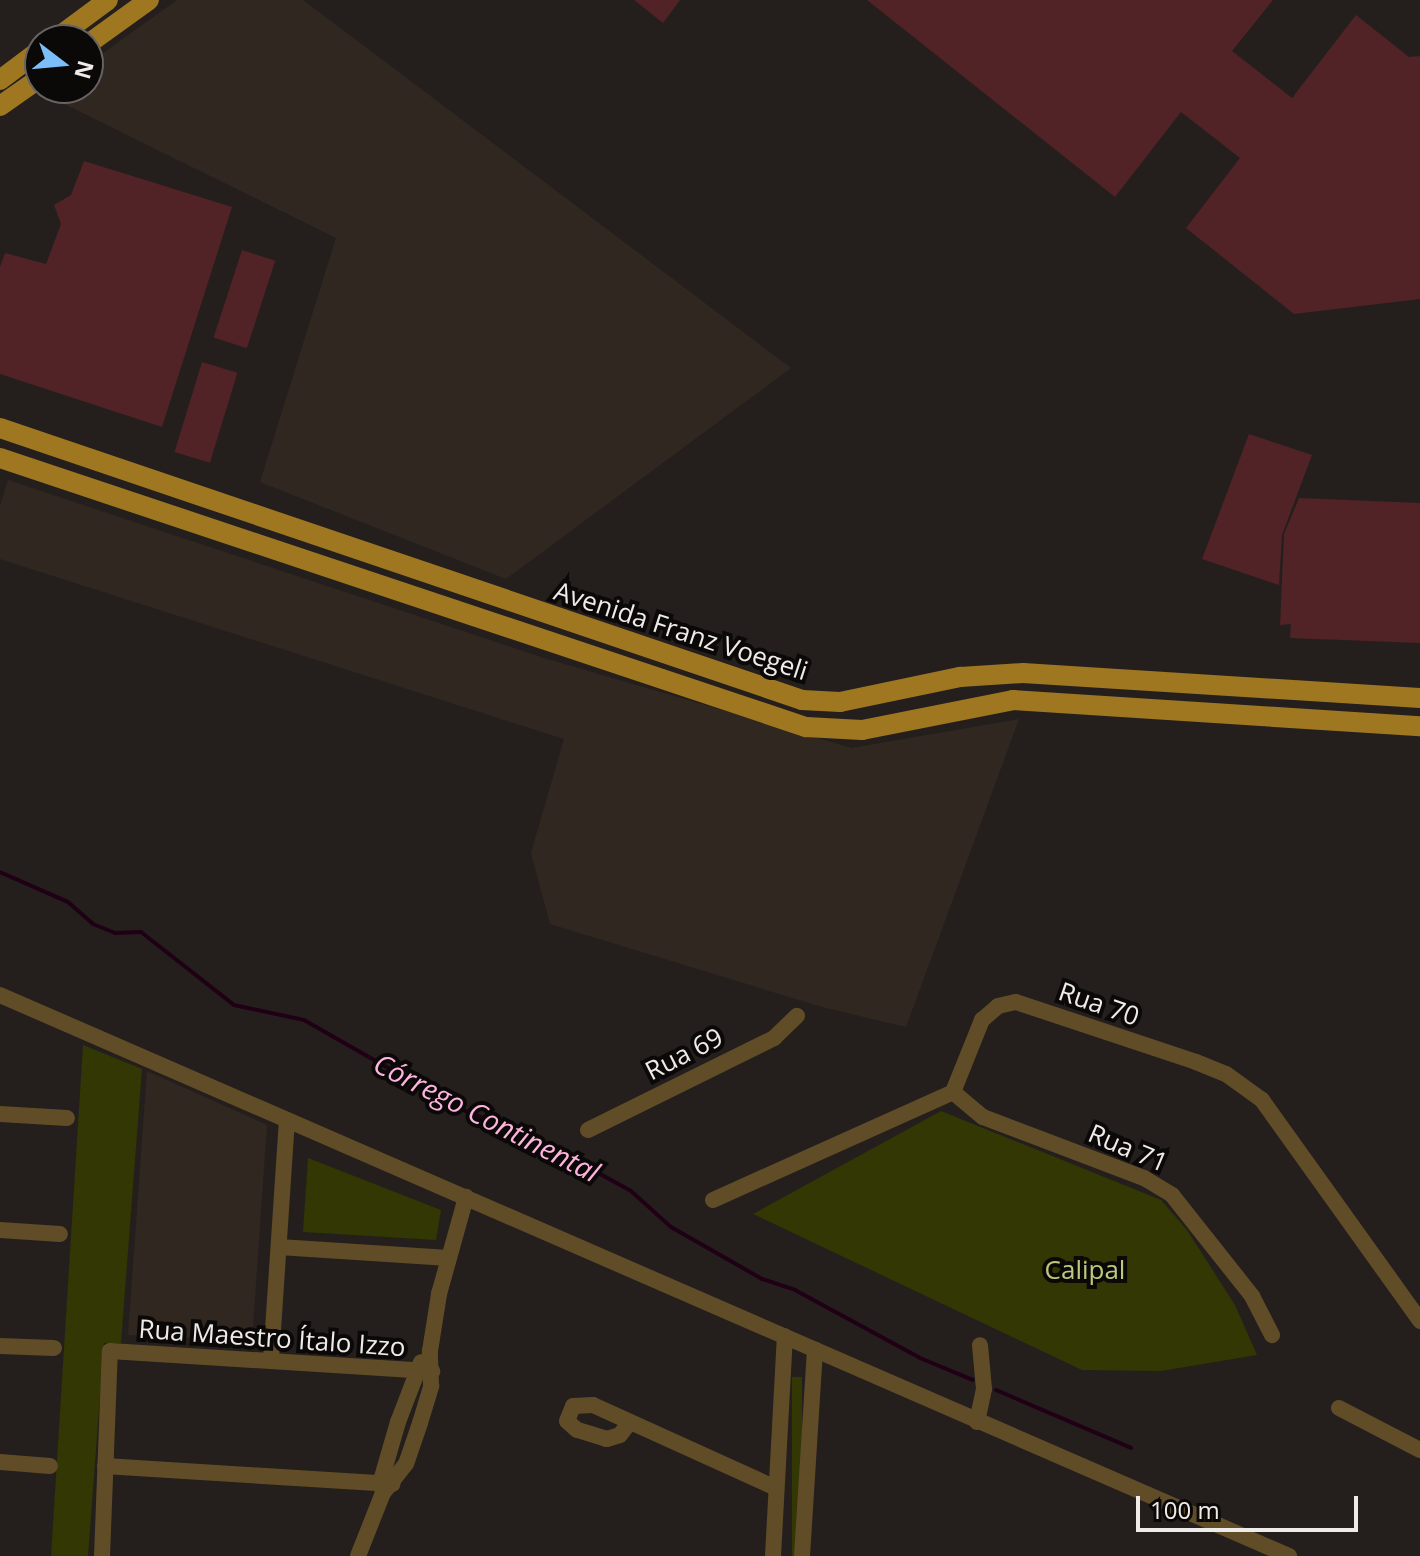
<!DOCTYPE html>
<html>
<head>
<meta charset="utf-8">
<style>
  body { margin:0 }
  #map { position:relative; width:1420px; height:1556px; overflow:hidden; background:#241f1d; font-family:"Open Sans",sans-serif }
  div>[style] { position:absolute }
  .built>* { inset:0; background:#312721 }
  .green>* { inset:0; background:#323703; transform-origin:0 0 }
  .stream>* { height:4px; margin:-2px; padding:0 2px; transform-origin:2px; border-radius:2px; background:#1f0014 }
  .building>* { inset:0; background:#512226; transform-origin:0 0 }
  .minor>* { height:16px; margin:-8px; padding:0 8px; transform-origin:8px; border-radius:8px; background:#604d28 }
  .major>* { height:20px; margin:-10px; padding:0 10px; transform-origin:10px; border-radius:10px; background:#9f7720 }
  span { translate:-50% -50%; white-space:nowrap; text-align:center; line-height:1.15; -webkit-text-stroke:8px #0b0908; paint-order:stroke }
  .street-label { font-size:26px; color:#eeebe9 }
  .park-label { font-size:26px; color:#bec97b }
  .water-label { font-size:28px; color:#ffb4df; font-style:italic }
  .north { position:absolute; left:24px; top:24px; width:80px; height:80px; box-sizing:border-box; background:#0b0908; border:2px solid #666362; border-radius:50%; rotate:106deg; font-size:22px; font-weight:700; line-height:32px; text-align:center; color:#eeebe9 }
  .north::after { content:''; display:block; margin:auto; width:28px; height:36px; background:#7cbef9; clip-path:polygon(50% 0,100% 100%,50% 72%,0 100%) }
  .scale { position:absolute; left:1136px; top:1496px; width:222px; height:36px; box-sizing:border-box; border:4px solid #eeebe9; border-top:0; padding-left:10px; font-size:24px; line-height:28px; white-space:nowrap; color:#eeebe9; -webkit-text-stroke:6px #0b0908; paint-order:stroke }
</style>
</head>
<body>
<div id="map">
  <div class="built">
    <i style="clip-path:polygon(177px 0,303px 0,791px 368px,506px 579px,260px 482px,336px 238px,46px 95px,56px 88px,88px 88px,88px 64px)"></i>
    <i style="clip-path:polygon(8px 480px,544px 658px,852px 748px,1019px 719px,906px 1027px,822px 1007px,550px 924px,531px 853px,564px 739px,0 559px,0 506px)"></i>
    <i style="clip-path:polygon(147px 1071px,267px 1125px,252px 1340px,128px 1335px)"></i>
  </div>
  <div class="green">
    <i style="clip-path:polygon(83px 1045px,142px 1069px,121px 1343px,104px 1343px,88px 1556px,51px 1556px)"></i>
    <i style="clip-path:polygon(941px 1111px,1161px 1200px,1187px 1230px,1235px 1305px,1257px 1355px,1161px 1371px,1082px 1370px,753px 1214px)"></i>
    <i style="clip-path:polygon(308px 1158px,441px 1210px,436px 1240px,303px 1232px)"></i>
    <i style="left:792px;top:1377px;width:10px;height:179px"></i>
  </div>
  <div class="stream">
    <i style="left:0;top:872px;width:74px;rotate:23.8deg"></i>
    <i style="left:68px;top:902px;width:33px;rotate:41deg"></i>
    <i style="left:93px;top:924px;width:24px;rotate:22deg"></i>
    <i style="left:115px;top:933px;width:26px;rotate:-2deg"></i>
    <i style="left:141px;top:932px;width:118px;rotate:38.1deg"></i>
    <i style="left:234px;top:1005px;width:72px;rotate:12.1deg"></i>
    <i style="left:304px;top:1020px;width:113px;rotate:29.7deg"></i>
    <i style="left:402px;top:1076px;width:33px;rotate:18deg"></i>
    <i style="left:433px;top:1086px;width:33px;rotate:41deg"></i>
    <i style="left:458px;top:1108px;width:84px;rotate:21.7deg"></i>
    <i style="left:536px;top:1139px;width:108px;rotate:28.7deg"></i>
    <i style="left:631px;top:1191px;width:54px;rotate:42deg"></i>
    <i style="left:671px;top:1227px;width:105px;rotate:29.7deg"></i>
    <i style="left:762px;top:1279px;width:35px;rotate:18deg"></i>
    <i style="left:795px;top:1290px;width:142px;rotate:28.5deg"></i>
    <i style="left:920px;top:1358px;width:57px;rotate:22.5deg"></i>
    <i style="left:996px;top:1390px;width:147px;rotate:23.2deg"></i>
  </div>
  <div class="building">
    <i style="clip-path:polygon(634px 0,680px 0,663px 23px)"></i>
    <i style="clip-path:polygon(867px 0,1273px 0,1232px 51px,1292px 98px,1356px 15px,1409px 57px,1420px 56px,1420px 299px,1294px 314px,1186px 228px,1240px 158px,1181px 112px,1115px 197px)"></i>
    <i style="clip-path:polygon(84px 161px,232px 207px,162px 427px,0 374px,0 267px,5px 253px,46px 264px,61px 224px,54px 205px,71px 195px)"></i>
    <i style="left:242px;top:250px;width:35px;height:92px;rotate:18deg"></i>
    <i style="left:202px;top:362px;width:37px;height:94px;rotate:17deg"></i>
    <i style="clip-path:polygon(1249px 434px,1312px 455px,1282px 535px,1279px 585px,1202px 559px)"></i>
    <i style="clip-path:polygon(1299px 498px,1420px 503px,1420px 643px,1290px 638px,1291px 624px,1280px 625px,1284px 534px)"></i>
  </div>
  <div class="minor">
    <i style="left:0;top:995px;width:1406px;rotate:23.52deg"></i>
    <i style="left:953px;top:1092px;width:39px;rotate:40deg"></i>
    <i style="left:983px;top:1117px;width:172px;rotate:20.8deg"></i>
    <i style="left:1144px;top:1178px;width:33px;rotate:31deg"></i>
    <i style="left:1172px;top:1195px;width:129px;rotate:51.6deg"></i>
    <i style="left:1252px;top:1296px;width:44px;rotate:62.9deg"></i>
    <i style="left:0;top:1114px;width:67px;rotate:3.4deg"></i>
    <i style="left:588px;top:1130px;width:208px;rotate:-26.3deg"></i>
    <i style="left:774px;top:1038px;width:32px;rotate:-44deg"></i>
    <i style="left:713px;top:1200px;width:263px;rotate:-24.2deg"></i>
    <i style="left:953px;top:1092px;width:78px;rotate:-68.1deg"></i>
    <i style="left:982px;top:1020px;width:21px;rotate:-41deg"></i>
    <i style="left:998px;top:1006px;width:18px;rotate:-13deg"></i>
    <i style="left:1016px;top:1002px;width:190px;rotate:18.4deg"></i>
    <i style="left:1196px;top:1062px;width:32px;rotate:22deg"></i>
    <i style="left:1226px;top:1074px;width:44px;rotate:35.8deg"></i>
    <i style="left:1262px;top:1100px;width:272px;rotate:54.4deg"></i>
    <i style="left:0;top:1230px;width:60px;rotate:3.8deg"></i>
    <i style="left:279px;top:1247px;width:170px;rotate:3.7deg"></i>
    <i style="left:0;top:1346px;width:54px;rotate:2.1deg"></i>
    <i style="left:271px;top:1360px;width:240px;rotate:-86.2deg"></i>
    <i style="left:1339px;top:1408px;width:91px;rotate:27.4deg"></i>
    <i style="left:630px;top:1422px;width:16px;rotate:128deg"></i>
    <i style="left:620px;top:1435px;width:14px;rotate:163deg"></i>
    <i style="left:607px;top:1439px;width:31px;rotate:-163deg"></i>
    <i style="left:577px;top:1430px;width:13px;rotate:-138deg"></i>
    <i style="left:567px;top:1421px;width:16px;rotate:-68deg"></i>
    <i style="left:573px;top:1406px;width:20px;rotate:-3deg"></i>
    <i style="left:593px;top:1405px;width:201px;rotate:24.4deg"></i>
    <i style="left:977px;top:1422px;width:34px;rotate:-78deg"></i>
    <i style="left:984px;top:1389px;width:44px;rotate:-95.2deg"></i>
    <i style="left:0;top:1462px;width:50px;rotate:4.6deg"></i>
    <i style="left:105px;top:1466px;width:288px;rotate:3.6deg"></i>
    <i style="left:383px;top:1491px;width:8px;rotate:-113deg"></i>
    <i style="left:380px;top:1484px;width:65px;rotate:-73.8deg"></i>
    <i style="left:398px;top:1422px;width:64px;rotate:-69deg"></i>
    <i style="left:102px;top:1556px;width:205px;rotate:-87.8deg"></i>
    <i style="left:110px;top:1351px;width:323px;rotate:3.6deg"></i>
    <i style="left:358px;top:1556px;width:68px;rotate:-68.4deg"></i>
    <i style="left:383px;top:1493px;width:37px;rotate:-52deg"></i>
    <i style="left:406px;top:1464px;width:43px;rotate:-71.1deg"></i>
    <i style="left:420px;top:1423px;width:39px;rotate:-73deg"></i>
    <i style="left:431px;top:1386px;width:35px;rotate:-92deg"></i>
    <i style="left:430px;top:1351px;width:58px;rotate:-81deg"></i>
    <i style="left:439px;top:1294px;width:101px;rotate:-74.4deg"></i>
    <i style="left:773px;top:1556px;width:220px;rotate:-86.9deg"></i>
    <i style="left:802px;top:1556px;width:207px;rotate:-86.4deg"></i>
  </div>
  <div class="major">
    <i style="left:54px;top:40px;width:67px;rotate:-36.5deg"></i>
    <i style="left:88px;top:44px;width:75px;rotate:-35.8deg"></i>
    <i style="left:0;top:80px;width:50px;rotate:-36.9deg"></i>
    <i style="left:0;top:106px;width:49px;rotate:-35deg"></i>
    <i style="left:0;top:428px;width:847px;rotate:18.73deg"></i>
    <i style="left:802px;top:700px;width:38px;rotate:3deg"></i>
    <i style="left:840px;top:702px;width:123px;rotate:-11.8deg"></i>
    <i style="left:960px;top:677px;width:63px;rotate:-3.6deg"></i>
    <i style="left:1023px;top:673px;width:398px;rotate:3.6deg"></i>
    <i style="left:0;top:458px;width:850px;rotate:18.46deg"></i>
    <i style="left:806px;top:727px;width:56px;rotate:3.1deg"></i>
    <i style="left:862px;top:730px;width:154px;rotate:-11.2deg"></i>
    <i style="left:1013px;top:700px;width:408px;rotate:3.7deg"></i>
  </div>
  <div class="street-label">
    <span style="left:681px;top:631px;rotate:18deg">Avenida Franz Voegeli</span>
    <span style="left:1099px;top:1004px;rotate:19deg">Rua 70</span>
    <span style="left:684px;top:1054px;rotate:-27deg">Rua 69</span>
    <span style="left:1128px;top:1148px;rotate:23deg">Rua 71</span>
    <span style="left:272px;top:1338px;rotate:4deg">Rua Maestro Ítalo Izzo</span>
  </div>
  <div class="park-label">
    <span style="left:1085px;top:1270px">Calipal</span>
  </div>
  <div class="water-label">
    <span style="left:487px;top:1117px;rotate:27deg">Córrego Continental</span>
  </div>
  <div class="north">N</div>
  <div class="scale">100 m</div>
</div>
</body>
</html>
